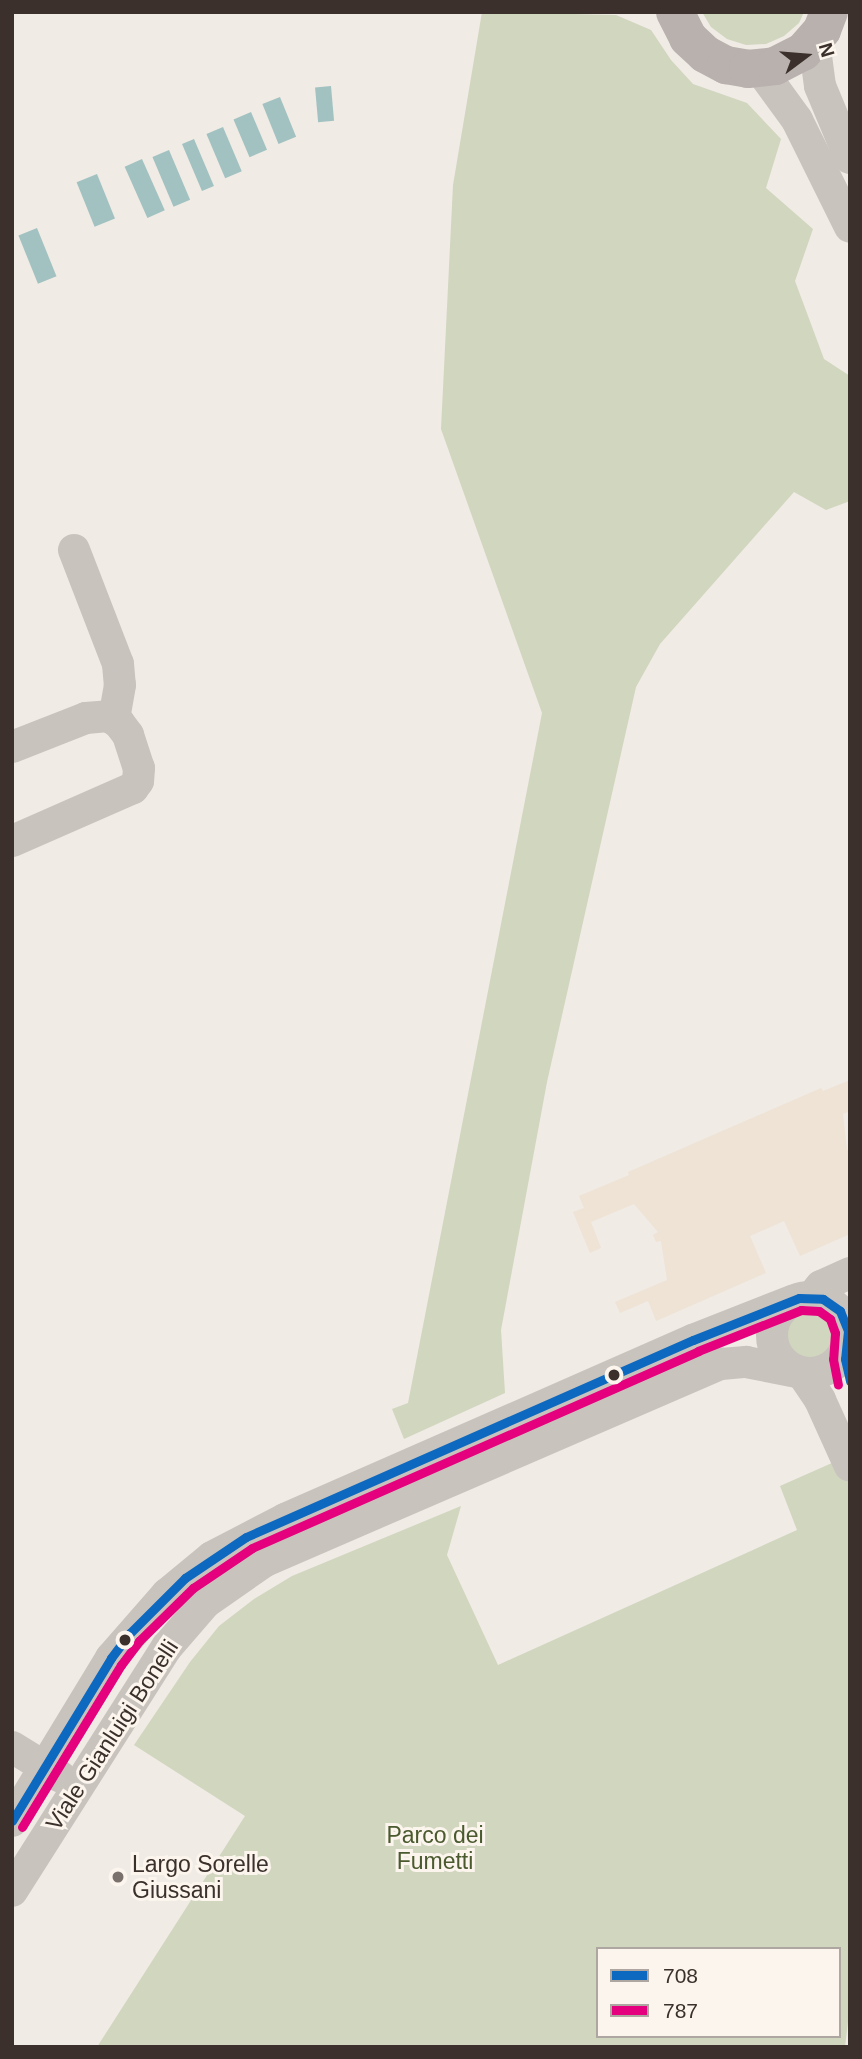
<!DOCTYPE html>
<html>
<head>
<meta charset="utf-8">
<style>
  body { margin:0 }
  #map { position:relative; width:862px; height:2059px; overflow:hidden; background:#f0ebe5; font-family:Arial,sans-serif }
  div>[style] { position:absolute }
  .green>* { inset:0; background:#d1d6bf }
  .round { border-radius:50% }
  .plaza>* { inset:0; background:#eee3d5 }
  .water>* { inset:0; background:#a1c2c1; transform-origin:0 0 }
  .minor>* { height:32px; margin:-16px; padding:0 16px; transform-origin:16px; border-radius:16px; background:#c9c3be }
  .minor>.ring { margin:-16px; padding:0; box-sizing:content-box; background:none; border:32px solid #c9c3be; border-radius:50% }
  .major>* { height:38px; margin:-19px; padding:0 19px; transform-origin:19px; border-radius:19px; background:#b8b1ad }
  .bus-1>* { height:9px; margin:-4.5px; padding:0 4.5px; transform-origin:4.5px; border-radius:4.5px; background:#0c69bf }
  .bus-2>* { height:9px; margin:-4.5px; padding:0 4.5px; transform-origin:4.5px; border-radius:4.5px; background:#e5007d }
  .dots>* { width:19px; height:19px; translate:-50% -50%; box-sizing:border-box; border:4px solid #fbf5ee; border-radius:50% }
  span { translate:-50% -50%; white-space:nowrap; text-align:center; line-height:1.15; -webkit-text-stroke:6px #fbf5ee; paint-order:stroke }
  .street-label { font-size:23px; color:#3b302b }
  .park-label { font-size:23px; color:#4a5a2e }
  .poi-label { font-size:23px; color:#3b302b }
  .left { translate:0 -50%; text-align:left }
  .frame { position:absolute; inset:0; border:14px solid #3b302b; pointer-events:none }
  .legend { position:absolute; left:596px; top:1947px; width:245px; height:91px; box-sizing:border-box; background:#fbf5ee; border:2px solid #aea6a0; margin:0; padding:9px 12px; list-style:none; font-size:21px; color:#3b302b }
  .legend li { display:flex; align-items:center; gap:14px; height:35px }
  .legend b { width:35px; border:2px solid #aea6a0 }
  .north { position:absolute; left:771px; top:21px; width:70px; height:70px; -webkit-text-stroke:5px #fbf5ee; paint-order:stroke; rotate:74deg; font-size:19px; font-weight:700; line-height:28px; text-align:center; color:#3b302b }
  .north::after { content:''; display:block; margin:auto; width:24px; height:32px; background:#3b302b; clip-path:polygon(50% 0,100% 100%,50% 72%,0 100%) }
</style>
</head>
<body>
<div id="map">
  <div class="green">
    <i style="clip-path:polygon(482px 12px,616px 15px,651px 30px,671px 60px,693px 84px,747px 103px,781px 139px,766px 188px,813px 229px,795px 281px,824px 359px,850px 376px,850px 501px,826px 510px,794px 492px,660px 644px,636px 687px,547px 1082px,501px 1330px,505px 1393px,404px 1439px,392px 1409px,408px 1403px,542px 713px,441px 429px,453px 185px)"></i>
    <i style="clip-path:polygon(702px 12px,804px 12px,799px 23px,784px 36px,766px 44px,746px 45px,727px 39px,711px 27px)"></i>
    <i class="round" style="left:784px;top:1310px;width:52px;height:52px"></i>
    <i style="clip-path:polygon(evenodd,850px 1455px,850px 2005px,845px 2047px,97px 2047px,245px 1816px,134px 1745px,190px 1662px,219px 1626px,254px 1599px,292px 1576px,461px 1506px,447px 1555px,498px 1665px,797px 1530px,780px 1486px,850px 1455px,598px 1949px,839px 1949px,839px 2036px,598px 2036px,598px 1949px)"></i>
  </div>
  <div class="plaza">
    <i style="clip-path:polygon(850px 1080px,850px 1111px,843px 1114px,847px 1150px,850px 1150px,850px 1234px,800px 1256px,784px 1221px,750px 1236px,766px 1273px,656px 1321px,648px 1301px,620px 1313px,615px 1302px,667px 1280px,661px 1241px,656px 1242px,653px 1235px,658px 1232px,634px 1204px,591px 1222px,601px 1248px,590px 1253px,573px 1212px,584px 1208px,579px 1196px,629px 1175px,628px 1172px,821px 1088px,823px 1091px)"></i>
  </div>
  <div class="water">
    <i style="left:331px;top:86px;width:35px;height:16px;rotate:85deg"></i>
    <i style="left:280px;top:97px;width:43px;height:19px;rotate:68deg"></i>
    <i style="left:251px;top:112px;width:41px;height:19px;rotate:67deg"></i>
    <i style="left:223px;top:127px;width:48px;height:18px;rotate:67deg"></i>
    <i style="left:194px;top:139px;width:51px;height:13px;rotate:67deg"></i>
    <i style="left:169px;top:150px;width:54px;height:18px;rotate:67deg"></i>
    <i style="left:142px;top:159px;width:56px;height:19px;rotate:66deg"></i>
    <i style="left:97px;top:174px;width:48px;height:22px;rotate:68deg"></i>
    <i style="left:37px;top:228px;width:52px;height:20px;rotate:68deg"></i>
  </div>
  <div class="minor">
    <i style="left:814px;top:41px;width:45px;rotate:82.4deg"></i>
    <i style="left:820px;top:86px;width:78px;rotate:67.4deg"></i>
    <i style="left:760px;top:69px;width:63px;rotate:54deg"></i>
    <i style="left:797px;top:120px;width:119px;rotate:63.6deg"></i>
    <i style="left:74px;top:550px;width:122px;rotate:68.9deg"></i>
    <i style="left:118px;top:664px;width:21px;rotate:85deg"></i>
    <i style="left:120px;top:685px;width:34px;rotate:100deg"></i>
    <i style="left:12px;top:747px;width:79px;rotate:-21.4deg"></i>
    <i style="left:86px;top:718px;width:22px;rotate:-5deg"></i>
    <i style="left:108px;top:716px;width:13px;rotate:32deg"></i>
    <i style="left:119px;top:723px;width:15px;rotate:53deg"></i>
    <i style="left:128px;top:735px;width:35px;rotate:72deg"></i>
    <i style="left:139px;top:768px;width:13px;rotate:94deg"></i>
    <i style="left:138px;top:781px;width:9px;rotate:126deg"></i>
    <i style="left:133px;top:788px;width:132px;rotate:156.3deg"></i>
    <i class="ring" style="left:772px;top:1297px;width:44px;height:44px"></i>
    <i style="left:812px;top:1297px;width:14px;rotate:-51deg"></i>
    <i style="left:821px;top:1286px;width:32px;rotate:-24deg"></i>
    <i style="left:12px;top:1747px;width:57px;rotate:31.5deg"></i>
    <i style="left:12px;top:1821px;width:191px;rotate:-58.7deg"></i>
    <i style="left:111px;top:1658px;width:85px;rotate:-48.8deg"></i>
    <i style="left:167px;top:1594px;width:58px;rotate:-39.4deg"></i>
    <i style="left:212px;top:1557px;width:82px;rotate:-27.5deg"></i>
    <i style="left:285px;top:1519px;width:446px;rotate:-23.7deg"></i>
    <i style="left:693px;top:1340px;width:106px;rotate:-21.5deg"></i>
    <i style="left:12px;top:1891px;width:289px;rotate:-57.6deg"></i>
    <i style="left:167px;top:1647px;width:60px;rotate:-49.1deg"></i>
    <i style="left:206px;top:1602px;width:72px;rotate:-34.8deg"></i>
    <i style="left:265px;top:1561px;width:497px;rotate:-23.4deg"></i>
    <i style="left:721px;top:1364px;width:25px;rotate:-5deg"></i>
    <i style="left:746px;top:1362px;width:57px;rotate:11.1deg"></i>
    <i style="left:802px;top:1373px;width:32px;rotate:56deg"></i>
    <i style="left:820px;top:1400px;width:72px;rotate:65.6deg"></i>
  </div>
  <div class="major">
    <i style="left:675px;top:12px;width:29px;rotate:63deg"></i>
    <i style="left:688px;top:38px;width:23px;rotate:43deg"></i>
    <i style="left:705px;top:54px;width:24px;rotate:28deg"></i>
    <i style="left:726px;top:65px;width:22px;rotate:10deg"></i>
    <i style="left:748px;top:69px;width:27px;rotate:-6deg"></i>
    <i style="left:775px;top:66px;width:31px;rotate:-27deg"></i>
    <i style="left:803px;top:52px;width:29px;rotate:-49deg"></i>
    <i style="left:822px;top:30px;width:19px;rotate:-69deg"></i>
  </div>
  <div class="bus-1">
    <i style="left:12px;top:1821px;width:191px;rotate:-58.7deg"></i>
    <i style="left:111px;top:1658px;width:31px;rotate:-53deg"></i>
    <i style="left:130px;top:1633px;width:78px;rotate:-45deg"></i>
    <i style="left:185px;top:1578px;width:73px;rotate:-33.9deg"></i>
    <i style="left:246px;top:1537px;width:488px;rotate:-23.8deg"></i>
    <i style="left:693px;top:1340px;width:114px;rotate:-21.6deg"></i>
    <i style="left:799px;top:1298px;width:24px;rotate:2deg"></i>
    <i style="left:823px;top:1299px;width:21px;rotate:35deg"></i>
    <i style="left:840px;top:1311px;width:22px;rotate:68deg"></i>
    <i style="left:848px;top:1331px;width:28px;rotate:96deg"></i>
    <i style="left:845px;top:1359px;width:23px;rotate:77deg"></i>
  </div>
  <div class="bus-2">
    <i style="left:22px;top:1827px;width:190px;rotate:-58.6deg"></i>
    <i style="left:121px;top:1665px;width:30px;rotate:-53deg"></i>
    <i style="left:139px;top:1641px;width:76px;rotate:-44.5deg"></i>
    <i style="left:193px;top:1588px;width:71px;rotate:-34.1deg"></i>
    <i style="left:252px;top:1548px;width:488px;rotate:-23.8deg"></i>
    <i style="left:698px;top:1351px;width:111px;rotate:-21.7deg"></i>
    <i style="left:801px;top:1310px;width:18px;rotate:3deg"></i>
    <i style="left:819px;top:1311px;width:14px;rotate:36deg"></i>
    <i style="left:830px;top:1319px;width:15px;rotate:70deg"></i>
    <i style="left:835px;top:1333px;width:26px;rotate:94deg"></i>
    <i style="left:833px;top:1359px;width:26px;rotate:79deg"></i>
  </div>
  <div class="dots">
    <i style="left:614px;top:1375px;background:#3b302b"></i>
    <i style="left:125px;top:1640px;background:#3b302b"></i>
    <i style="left:118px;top:1877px;background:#7a716c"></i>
  </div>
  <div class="street-label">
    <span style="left:112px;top:1735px;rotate:-57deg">Viale Gianluigi Bonelli</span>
  </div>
  <div class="park-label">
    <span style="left:435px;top:1848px">Parco dei<br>Fumetti</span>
  </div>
  <div class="poi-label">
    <span class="left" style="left:132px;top:1877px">Largo Sorelle<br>Giussani</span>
  </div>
  <div class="frame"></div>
  <ul class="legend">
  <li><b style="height:9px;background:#0c69bf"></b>708</li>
  <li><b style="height:9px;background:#e5007d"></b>787</li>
  </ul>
  <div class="north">N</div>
</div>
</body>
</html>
